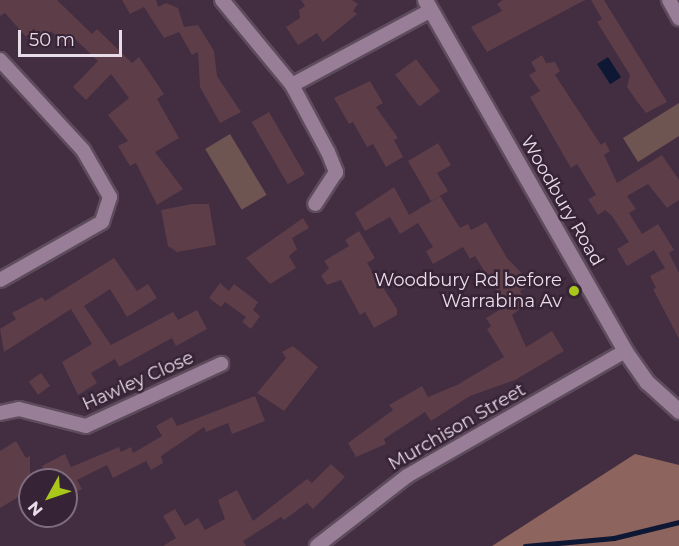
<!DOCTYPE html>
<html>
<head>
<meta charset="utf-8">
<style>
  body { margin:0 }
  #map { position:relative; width:679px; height:546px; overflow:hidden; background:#422d41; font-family:Montserrat,sans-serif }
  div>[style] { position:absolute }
  .green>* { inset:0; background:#6f5551; transform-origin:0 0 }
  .forest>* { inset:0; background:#8e645e }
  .water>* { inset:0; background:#0e1834; transform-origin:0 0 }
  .stream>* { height:4.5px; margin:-2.25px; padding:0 2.25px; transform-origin:2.25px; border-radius:2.25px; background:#0e1834 }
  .building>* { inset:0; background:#5d3e48; transform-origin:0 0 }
  .roads { filter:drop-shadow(2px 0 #5e4c5d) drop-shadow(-2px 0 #5e4c5d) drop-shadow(0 2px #5e4c5d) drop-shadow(0 -2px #5e4c5d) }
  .minor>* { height:14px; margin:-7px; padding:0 7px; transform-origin:7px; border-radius:7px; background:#987f97 }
  .tertiary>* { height:15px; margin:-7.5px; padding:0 7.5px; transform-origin:7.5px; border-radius:7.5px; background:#987f97 }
  .dots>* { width:16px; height:16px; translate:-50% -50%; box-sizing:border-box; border:3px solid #372336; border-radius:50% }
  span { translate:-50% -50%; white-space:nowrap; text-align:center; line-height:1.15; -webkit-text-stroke:5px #372336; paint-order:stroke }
  .street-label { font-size:18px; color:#e9dce9 }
  .poi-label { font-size:18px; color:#e9dce9 }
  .right { translate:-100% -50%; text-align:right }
  .north { position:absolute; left:18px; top:468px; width:60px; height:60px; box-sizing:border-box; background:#372336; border:2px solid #7e6d7e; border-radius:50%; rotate:230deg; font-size:16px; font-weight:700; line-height:24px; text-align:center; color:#e9dce9 }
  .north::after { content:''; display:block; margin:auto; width:21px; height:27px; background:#a9c71a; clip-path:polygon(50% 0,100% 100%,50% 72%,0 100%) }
  .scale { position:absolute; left:18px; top:30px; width:104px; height:27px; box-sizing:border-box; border:3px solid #e9dce9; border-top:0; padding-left:8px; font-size:18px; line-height:21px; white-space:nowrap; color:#e9dce9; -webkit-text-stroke:4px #372336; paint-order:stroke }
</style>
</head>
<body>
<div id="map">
  <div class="green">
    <i style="clip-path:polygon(679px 103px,679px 136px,638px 162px,623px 138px)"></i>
    <i style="left:230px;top:134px;width:71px;height:29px;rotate:59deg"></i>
  </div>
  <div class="forest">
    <i style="clip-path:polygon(635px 454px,679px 465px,679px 546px,492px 546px)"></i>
  </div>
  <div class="water">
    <i style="left:608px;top:57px;width:24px;height:13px;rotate:57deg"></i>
  </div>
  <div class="stream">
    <i style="left:525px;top:546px;width:89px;rotate:-5.1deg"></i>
    <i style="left:614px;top:538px;width:67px;rotate:-13.8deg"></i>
  </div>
  <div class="building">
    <i style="clip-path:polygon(0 0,57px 0,92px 34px,97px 29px,132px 63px,139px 57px,164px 94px,157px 99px,179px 138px,155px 152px,183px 189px,157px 205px,136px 163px,130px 166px,118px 146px,128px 141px,108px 115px,129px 98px,111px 74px,86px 100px,73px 87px,98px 61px,74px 38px,67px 46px,51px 31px,35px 47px,5px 13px,0 16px)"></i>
    <i style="clip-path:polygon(122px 0,156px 0,158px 7px,166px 3px,178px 8px,184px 27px,198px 25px,214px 51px,217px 76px,241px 112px,220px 123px,200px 87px,198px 52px,192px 55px,179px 32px,164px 38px,144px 7px,130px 14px)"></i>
    <i style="clip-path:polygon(301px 0,352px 0,358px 4px,353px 11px,357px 14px,323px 42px,317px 33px,298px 45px,286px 27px,300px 18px,299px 10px,305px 6px)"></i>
    <i style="clip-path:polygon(503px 0,585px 0,487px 52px,471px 27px,502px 11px,497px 4px)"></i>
    <i style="clip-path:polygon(591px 0,604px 0,667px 102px,646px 113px,636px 100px,627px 87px,630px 75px,597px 22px,602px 19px)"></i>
    <i style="clip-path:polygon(542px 55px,546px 63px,555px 62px,560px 71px,555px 75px,601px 145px,605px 142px,610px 151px,604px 155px,617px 183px,662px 155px,679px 180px,679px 200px,667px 208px,648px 184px,627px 196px,636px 209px,629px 213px,642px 234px,658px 224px,674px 250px,669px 253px,679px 273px,679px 339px,653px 289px,656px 288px,650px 276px,665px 268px,654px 250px,627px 266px,617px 249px,629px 242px,612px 216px,605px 210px,598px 215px,588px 199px,596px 195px,577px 164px,571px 168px,530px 97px,540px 91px,529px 75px,536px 71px,531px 62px)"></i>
    <i style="left:416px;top:59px;width:40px;height:26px;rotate:53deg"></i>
    <i style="clip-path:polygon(370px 81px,383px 103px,376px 107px,398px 138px,394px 140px,403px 157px,386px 167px,373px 144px,367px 147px,353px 122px,349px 124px,334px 98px)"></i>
    <i style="left:269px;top:112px;width:72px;height:20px;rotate:60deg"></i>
    <i style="clip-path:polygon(438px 143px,451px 165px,437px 173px,448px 191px,431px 201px,408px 161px)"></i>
    <i style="clip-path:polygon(394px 187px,409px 215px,440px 196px,460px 228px,468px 224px,471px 230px,486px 222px,507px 258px,532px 284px,520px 291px,527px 304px,512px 315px,526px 347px,552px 331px,564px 351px,515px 380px,470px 396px,431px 421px,425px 412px,384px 439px,386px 444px,356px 457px,348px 443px,393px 410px,389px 405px,422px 386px,428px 397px,457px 385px,504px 357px,487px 329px,491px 326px,486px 318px,506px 306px,475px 256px,470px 259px,463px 247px,433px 264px,426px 251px,433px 247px,418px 223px,400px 234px,390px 217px,365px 231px,355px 213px)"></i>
    <i style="clip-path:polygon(192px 204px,209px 204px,216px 245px,177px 252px,168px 246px,161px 210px)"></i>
    <i style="clip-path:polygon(303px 218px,309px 228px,292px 238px,297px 249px,289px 256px,296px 268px,270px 284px,246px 258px)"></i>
    <i style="clip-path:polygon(359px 231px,375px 258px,367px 263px,397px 309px,397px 315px,374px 328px,365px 312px,360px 315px,341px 280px,327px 285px,321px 276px,329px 268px,324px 261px,349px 246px,345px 240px)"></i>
    <i style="clip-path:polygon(114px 258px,137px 291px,148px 284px,157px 298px,127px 317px,110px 289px,84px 306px,111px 345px,173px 312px,178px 320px,197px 310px,207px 329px,176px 346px,172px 338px,119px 367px,115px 359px,91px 373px,97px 383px,78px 395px,62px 362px,92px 344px,71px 309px,4px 352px,0 329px,16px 319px,12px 313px,42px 297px,45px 301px)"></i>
    <i style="clip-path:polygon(220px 283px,229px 291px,234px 284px,258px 302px,253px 310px,260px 316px,251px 329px,242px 322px,246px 317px,225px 302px,221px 307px,209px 298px)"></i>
    <i style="clip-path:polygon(293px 346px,318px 367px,284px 411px,257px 393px,286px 358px,282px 352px)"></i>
    <i style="left:41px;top:373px;width:16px;height:15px;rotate:55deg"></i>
    <i style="clip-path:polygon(255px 396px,265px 421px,232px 434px,228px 423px,206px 432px,204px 427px,161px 456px,163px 463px,151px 470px,146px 461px,113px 478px,107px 465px,77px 480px,82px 489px,66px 497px,66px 480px,49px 480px,42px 466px,65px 454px,71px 467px,119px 447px,121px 452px,131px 447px,133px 453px,162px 436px,156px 426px,172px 417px,177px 426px)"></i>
    <i style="clip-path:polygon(16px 441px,26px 458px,30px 456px,30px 490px,0 508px,0 451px)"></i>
    <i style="clip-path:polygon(331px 464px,345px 477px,313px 509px,307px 503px,284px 520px,281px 517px,243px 541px,246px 546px,163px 546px,176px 538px,163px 516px,175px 509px,185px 526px,198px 518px,205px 530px,225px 519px,218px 500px,237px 490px,253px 521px,307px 479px,312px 483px)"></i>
  </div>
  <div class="roads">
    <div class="minor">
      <i style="left:222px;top:0;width:110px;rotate:50.5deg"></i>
      <i style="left:292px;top:85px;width:76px;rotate:61.8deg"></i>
      <i style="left:328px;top:152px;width:22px;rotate:68deg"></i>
      <i style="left:336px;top:172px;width:38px;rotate:123deg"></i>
      <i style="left:669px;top:0;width:21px;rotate:61deg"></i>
      <i style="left:0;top:60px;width:122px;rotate:47.3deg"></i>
      <i style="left:83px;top:150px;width:54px;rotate:60.1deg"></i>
      <i style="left:110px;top:197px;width:26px;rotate:108deg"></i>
      <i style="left:102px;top:222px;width:117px;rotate:150.4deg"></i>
      <i style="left:292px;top:85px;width:158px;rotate:-28.3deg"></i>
      <i style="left:0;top:413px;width:19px;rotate:-12deg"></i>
      <i style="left:19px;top:409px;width:69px;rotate:14.2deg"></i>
      <i style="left:86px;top:426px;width:149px;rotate:-24.7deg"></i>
      <i style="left:317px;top:546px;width:114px;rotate:-37.9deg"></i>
      <i style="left:407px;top:476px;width:251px;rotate:-29.8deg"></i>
    </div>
    <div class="tertiary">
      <i style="left:425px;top:0;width:404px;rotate:60.3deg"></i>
      <i style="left:625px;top:351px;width:38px;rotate:55deg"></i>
      <i style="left:647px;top:382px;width:43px;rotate:42.2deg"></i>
    </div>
  </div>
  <div class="dots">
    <i style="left:574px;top:291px;background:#a9c71a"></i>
  </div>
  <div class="street-label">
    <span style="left:562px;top:201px;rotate:60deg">Woodbury Road</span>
    <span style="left:138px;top:381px;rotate:-24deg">Hawley Close</span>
    <span style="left:457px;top:427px;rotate:-30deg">Murchison Street</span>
  </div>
  <div class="poi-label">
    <span class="right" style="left:562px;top:291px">Woodbury Rd before<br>Warrabina Av</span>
  </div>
  <div class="north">N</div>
  <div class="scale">50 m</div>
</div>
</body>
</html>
